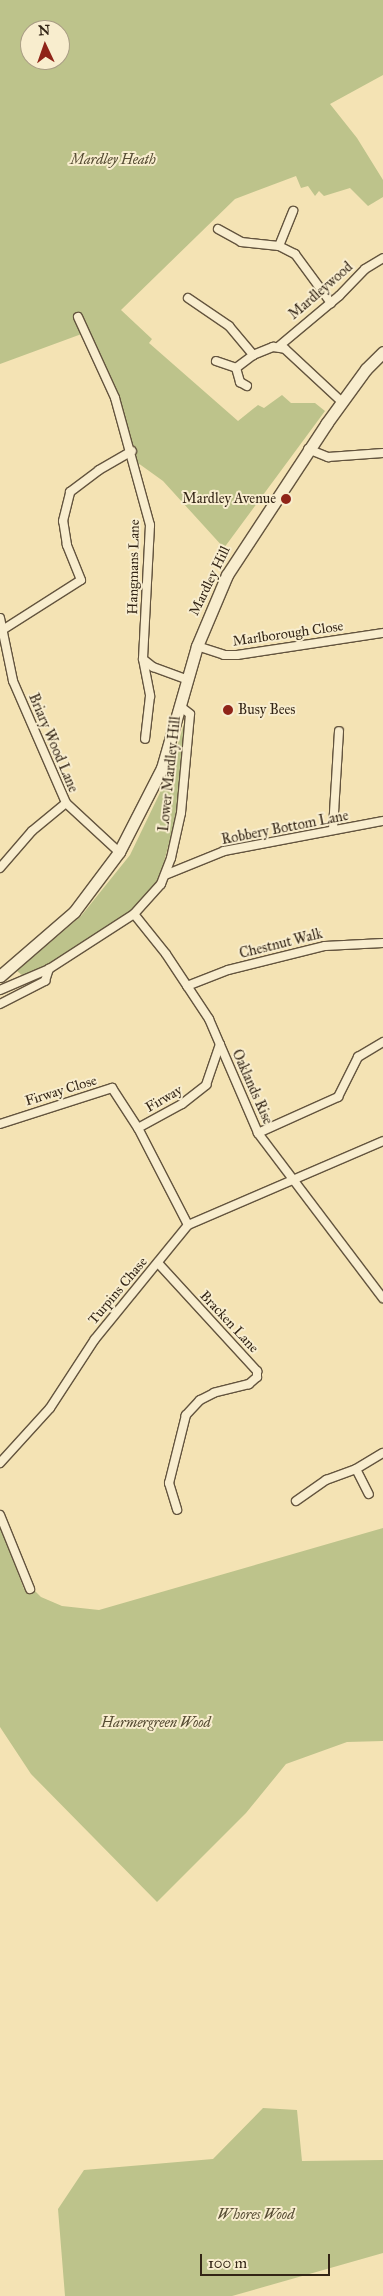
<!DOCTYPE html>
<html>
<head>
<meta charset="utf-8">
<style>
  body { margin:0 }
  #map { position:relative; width:383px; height:2296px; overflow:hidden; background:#f4e3b4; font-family:"IM FELL Great Primer",serif }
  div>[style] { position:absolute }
  .green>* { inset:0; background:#bdc38b }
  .roads { filter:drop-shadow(1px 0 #63543e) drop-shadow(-1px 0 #63543e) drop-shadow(0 1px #63543e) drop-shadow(0 -1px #63543e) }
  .minor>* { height:8px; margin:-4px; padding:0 4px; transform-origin:4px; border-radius:4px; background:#f8edce }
  .secondary>* { height:11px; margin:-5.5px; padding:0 5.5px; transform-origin:5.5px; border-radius:5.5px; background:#f8edce }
  .dots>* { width:14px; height:14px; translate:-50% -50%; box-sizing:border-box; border:2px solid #f8edce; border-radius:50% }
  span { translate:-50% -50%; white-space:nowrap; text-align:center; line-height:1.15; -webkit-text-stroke:4px #f8edce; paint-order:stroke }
  .park-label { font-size:14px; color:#564c33; font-style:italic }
  .street-label { font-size:14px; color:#332516 }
  .poi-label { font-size:14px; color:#332516 }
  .right { translate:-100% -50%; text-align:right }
  .left { translate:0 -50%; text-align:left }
  .north { position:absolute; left:20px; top:20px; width:50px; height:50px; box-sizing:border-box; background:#f8edce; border:1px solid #a99d84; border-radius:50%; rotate:357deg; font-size:14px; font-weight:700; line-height:20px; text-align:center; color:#332516 }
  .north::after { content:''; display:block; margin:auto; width:18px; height:22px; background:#8f2418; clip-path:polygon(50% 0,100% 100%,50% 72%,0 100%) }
  .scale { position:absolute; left:200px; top:2254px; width:130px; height:22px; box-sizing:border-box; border:2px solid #332516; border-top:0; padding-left:6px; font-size:15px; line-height:18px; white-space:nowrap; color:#332516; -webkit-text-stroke:4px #f8edce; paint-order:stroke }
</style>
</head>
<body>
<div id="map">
  <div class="green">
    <i style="clip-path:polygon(evenodd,0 0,383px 0,383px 75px,330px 104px,357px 138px,383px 180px,383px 197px,368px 206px,350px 188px,324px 196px,319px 191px,315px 196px,308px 186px,301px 188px,296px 176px,235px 199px,121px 310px,152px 339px,149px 343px,238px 421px,258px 405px,264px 408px,282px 395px,291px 403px,315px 403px,325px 411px,224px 548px,163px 481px,138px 463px,109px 374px,87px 332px,0 364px,0 0,30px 30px,60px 30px,60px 60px,30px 60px,30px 30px)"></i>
    <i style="clip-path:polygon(185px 720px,178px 809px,159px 881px,131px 912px,43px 970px,24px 977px,17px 971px,81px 916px,130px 855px,169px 774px)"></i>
    <i style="clip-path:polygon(0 1526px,24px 1589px,31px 1587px,41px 1597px,62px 1606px,99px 1610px,383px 1528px,383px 1741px,347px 1742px,286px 1764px,246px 1813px,157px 1902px,31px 1774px,0 1727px)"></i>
    <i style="clip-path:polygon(263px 2108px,297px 2110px,302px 2161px,383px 2160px,383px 2253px,232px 2296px,65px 2296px,58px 2209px,84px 2170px,213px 2159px)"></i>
  </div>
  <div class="roads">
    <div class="minor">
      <i style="left:218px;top:229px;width:26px;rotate:29deg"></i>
      <i style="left:241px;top:242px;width:38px;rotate:6deg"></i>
      <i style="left:279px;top:246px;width:18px;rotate:27deg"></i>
      <i style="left:295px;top:254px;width:61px;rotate:53.7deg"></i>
      <i style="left:279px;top:246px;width:38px;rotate:-68deg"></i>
      <i style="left:188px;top:298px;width:50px;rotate:34.3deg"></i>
      <i style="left:229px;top:326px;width:38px;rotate:50deg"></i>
      <i style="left:253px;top:355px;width:22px;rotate:-22deg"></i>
      <i style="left:273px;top:347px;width:12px;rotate:9deg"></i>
      <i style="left:285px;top:349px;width:78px;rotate:42.9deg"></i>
      <i style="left:78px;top:317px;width:89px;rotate:65.4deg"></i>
      <i style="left:115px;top:398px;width:132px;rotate:74.6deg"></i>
      <i style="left:150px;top:525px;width:134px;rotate:93deg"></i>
      <i style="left:143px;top:659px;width:38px;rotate:79deg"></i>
      <i style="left:150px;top:696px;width:43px;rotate:96.6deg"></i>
      <i style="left:278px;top:347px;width:80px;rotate:-39.9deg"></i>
      <i style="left:339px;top:296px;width:37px;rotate:-46deg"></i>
      <i style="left:365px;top:269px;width:21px;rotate:-31deg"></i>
      <i style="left:216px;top:361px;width:21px;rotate:19deg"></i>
      <i style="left:236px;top:368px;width:15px;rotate:74deg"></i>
      <i style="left:240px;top:382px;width:8px;rotate:30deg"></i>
      <i style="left:236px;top:368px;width:21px;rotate:-37deg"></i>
      <i style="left:308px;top:449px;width:22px;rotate:22deg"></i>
      <i style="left:328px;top:457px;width:55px;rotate:-4.2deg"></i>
      <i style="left:0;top:618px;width:64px;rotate:78.3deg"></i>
      <i style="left:13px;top:681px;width:133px;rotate:66.5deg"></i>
      <i style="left:66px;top:803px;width:72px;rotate:42.8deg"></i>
      <i style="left:4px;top:629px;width:91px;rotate:-32.5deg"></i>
      <i style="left:81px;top:580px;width:38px;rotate:-112deg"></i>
      <i style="left:67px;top:545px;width:24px;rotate:-99deg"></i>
      <i style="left:63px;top:521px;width:30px;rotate:-76deg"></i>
      <i style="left:70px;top:492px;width:36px;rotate:-37deg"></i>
      <i style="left:99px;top:470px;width:38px;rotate:-30deg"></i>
      <i style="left:197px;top:646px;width:28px;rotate:18deg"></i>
      <i style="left:224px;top:655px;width:13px"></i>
      <i style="left:237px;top:655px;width:148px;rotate:-8.6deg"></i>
      <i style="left:143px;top:659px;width:13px;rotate:39deg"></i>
      <i style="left:153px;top:667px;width:37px;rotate:20deg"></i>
      <i style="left:333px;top:829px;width:98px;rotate:-86.5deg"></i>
      <i style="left:0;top:868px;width:49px;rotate:-49.1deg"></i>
      <i style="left:32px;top:831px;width:44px;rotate:-39.5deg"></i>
      <i style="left:165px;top:875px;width:64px;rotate:-22.1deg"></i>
      <i style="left:224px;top:851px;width:162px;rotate:-10.7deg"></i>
      <i style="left:134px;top:914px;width:51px;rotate:51.3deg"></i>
      <i style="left:166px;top:954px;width:78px;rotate:56.5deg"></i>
      <i style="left:209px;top:1019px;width:124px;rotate:66.7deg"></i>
      <i style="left:258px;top:1133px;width:207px;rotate:52.9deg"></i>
      <i style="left:187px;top:986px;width:44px;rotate:-21.3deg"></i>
      <i style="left:228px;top:970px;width:100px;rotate:-13.9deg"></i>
      <i style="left:325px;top:946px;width:58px;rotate:-3deg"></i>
      <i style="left:0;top:990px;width:53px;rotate:-23.2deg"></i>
      <i style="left:49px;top:969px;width:101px;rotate:-32.9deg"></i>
      <i style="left:134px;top:914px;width:40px;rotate:-48deg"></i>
      <i style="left:161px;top:884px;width:28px;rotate:-69deg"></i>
      <i style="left:171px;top:858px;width:46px;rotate:-77.5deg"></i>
      <i style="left:181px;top:813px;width:99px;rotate:-84.8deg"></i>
      <i style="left:190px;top:714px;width:11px;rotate:-142deg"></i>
      <i style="left:0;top:1004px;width:51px;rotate:-27.1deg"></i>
      <i style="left:45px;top:981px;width:13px;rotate:-72deg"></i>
      <i style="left:0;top:1124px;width:118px;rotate:-17.8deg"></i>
      <i style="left:112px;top:1088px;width:48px;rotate:57deg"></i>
      <i style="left:138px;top:1128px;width:109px;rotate:62.7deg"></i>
      <i style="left:138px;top:1128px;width:50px;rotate:-28.6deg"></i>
      <i style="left:182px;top:1104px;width:31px;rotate:-38deg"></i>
      <i style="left:206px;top:1085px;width:43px;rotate:-71.1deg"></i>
      <i style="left:258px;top:1133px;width:88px;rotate:-24.2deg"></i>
      <i style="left:338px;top:1097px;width:45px;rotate:-63.4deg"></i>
      <i style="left:358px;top:1057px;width:29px;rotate:-31deg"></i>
      <i style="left:158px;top:1263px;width:147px;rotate:47.5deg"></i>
      <i style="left:257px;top:1371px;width:6px;rotate:90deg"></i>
      <i style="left:257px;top:1377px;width:11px;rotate:139deg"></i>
      <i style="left:249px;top:1384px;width:36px;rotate:166deg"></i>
      <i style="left:214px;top:1393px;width:16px;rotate:153deg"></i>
      <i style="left:200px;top:1400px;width:21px;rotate:133deg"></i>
      <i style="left:186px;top:1415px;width:70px;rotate:104deg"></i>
      <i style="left:169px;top:1483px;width:28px;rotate:73deg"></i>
      <i style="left:0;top:1463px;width:74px;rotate:-47.7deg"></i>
      <i style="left:50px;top:1408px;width:82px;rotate:-56.9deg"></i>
      <i style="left:95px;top:1339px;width:147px;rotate:-50.8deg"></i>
      <i style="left:188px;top:1225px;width:212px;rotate:-23.3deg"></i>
      <i style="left:356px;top:1469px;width:28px;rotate:63deg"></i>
      <i style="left:296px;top:1501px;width:37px;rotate:-35deg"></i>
      <i style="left:326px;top:1480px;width:32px;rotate:-20deg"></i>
      <i style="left:356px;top:1469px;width:31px;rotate:-31deg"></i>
      <i style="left:0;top:1515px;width:80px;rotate:67.9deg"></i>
    </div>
    <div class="secondary">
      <i style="left:0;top:976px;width:98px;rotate:-40.9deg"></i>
      <i style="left:74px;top:912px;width:75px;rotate:-53.1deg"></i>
      <i style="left:119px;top:852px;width:94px;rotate:-62.9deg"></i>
      <i style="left:162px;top:768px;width:127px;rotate:-74deg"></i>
      <i style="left:197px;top:646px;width:77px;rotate:-67.1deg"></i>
      <i style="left:227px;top:575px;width:181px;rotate:-56.7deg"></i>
      <i style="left:326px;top:424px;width:68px;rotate:-54deg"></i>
      <i style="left:366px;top:369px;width:24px;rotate:-45deg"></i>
    </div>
  </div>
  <div class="dots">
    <i style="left:286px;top:499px;background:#8f2418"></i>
    <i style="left:228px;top:710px;background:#8f2418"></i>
  </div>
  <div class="park-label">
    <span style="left:113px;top:160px">Mardley Heath</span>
    <span style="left:156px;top:1723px">Harmergreen Wood</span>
    <span style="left:256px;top:2215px">Whores Wood</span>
  </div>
  <div class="street-label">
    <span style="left:321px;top:291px;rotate:-41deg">Mardleywood</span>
    <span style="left:134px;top:567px;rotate:-89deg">Hangmans Lane</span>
    <span style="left:210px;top:581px;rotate:-64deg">Mardley Hill</span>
    <span style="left:288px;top:634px;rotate:-8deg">Marlborough Close</span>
    <span style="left:53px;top:743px;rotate:67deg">Briary Wood Lane</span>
    <span style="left:170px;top:774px;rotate:-84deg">Lower Mardley Hill</span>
    <span style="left:285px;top:828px;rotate:-11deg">Robbery Bottom Lane</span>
    <span style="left:281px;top:944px;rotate:-14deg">Chestnut Walk</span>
    <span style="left:252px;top:1087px;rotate:66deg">Oaklands Rise</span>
    <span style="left:61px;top:1091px;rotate:-17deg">Firway Close</span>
    <span style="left:164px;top:1099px;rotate:-30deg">Firway</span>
    <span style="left:118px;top:1291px;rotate:-50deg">Turpins Chase</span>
    <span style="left:229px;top:1322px;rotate:47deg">Bracken Lane</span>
  </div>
  <div class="poi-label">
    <span class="right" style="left:276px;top:499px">Mardley Avenue</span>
    <span class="left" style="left:238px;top:710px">Busy Bees</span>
  </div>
  <div class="north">N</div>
  <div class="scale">100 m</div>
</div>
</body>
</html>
